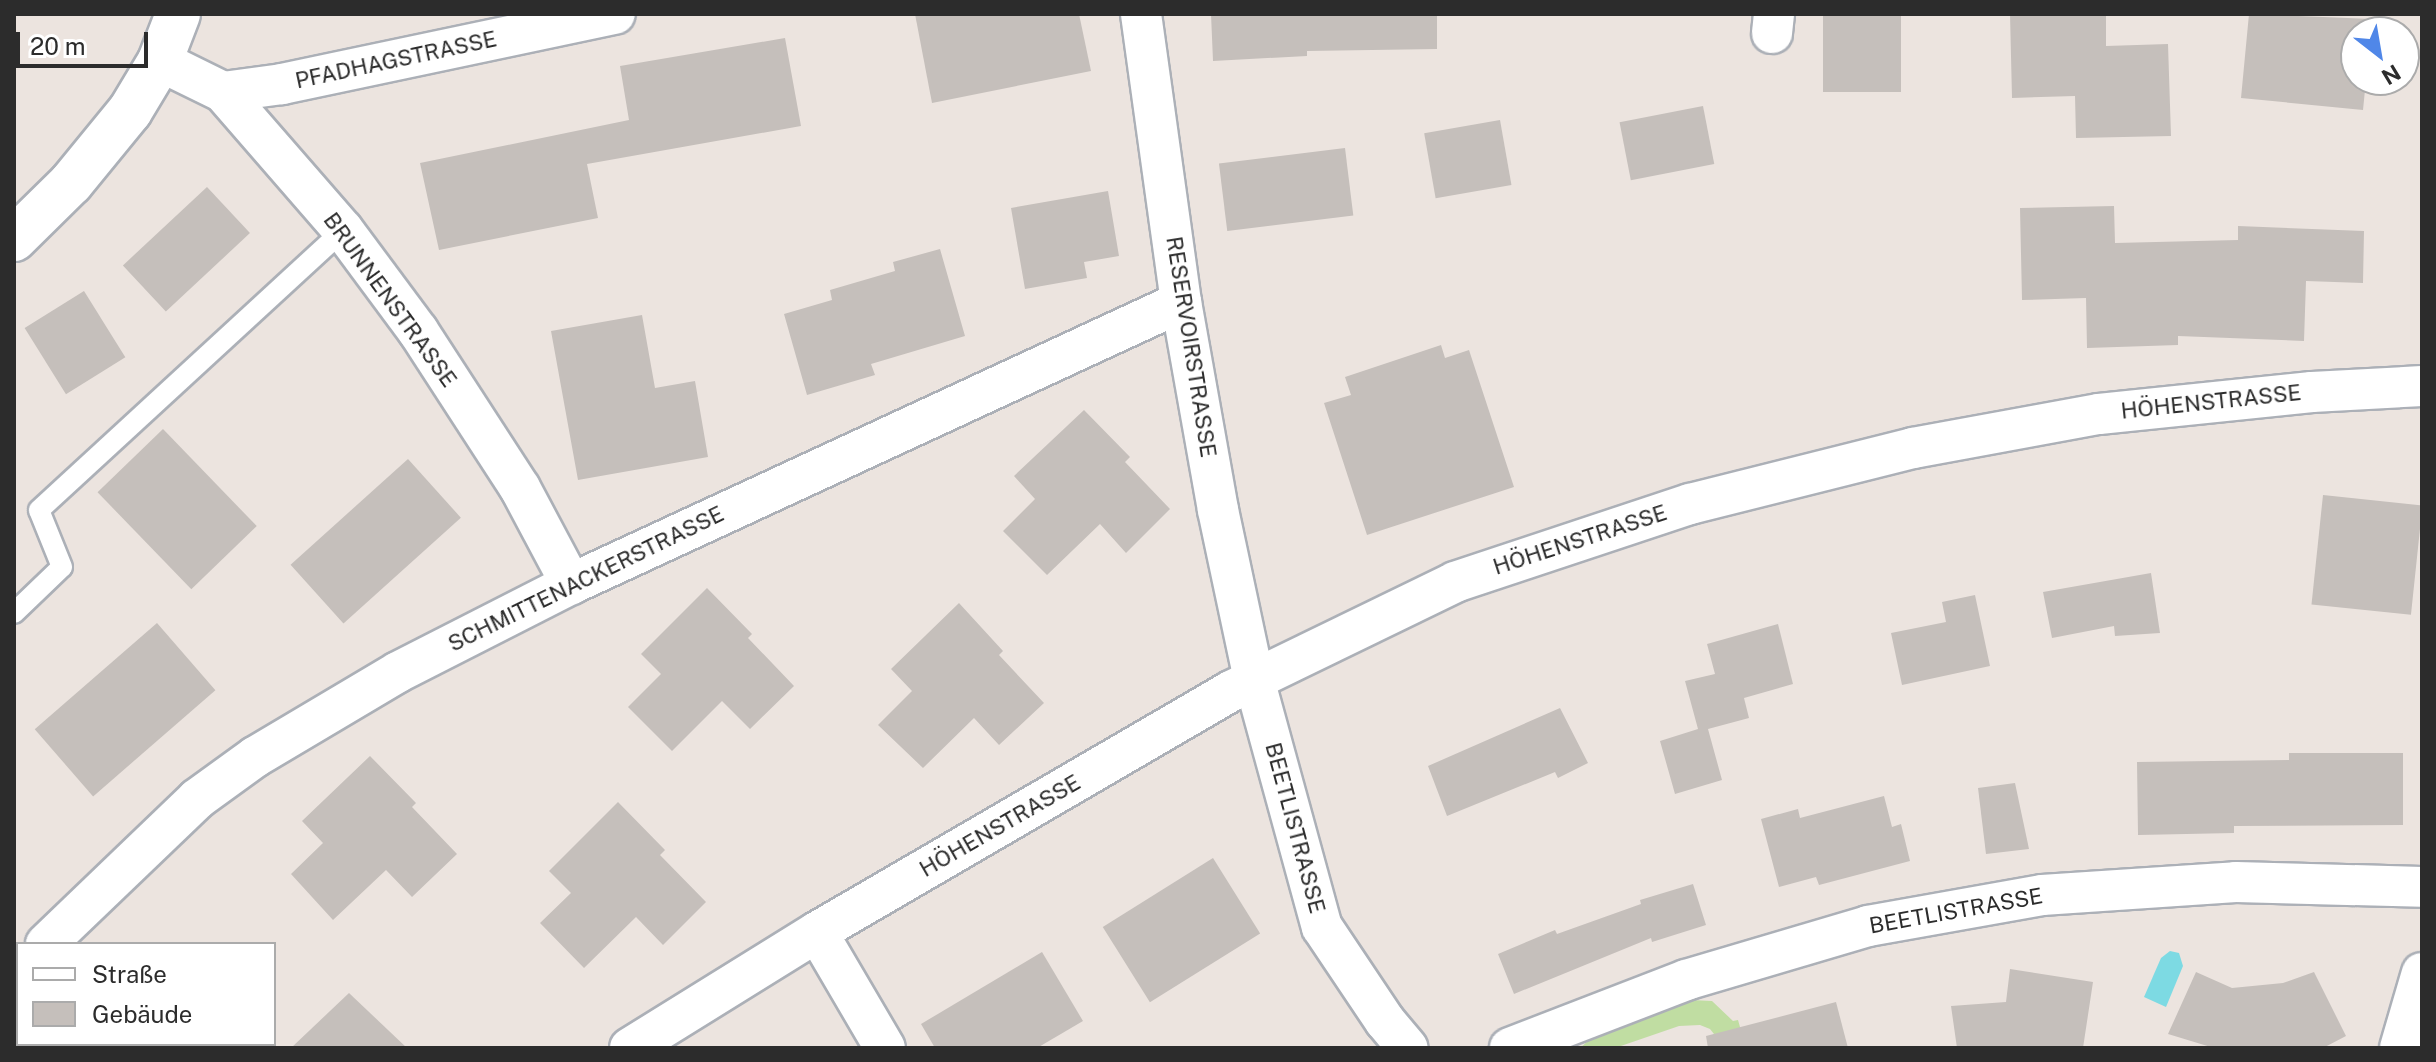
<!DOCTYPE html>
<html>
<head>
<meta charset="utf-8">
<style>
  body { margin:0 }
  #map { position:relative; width:2436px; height:1062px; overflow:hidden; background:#ece4df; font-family:"Public Sans",sans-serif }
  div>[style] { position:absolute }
  .green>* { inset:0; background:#c0dda2 }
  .water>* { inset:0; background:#7ddae3 }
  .building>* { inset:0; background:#c5bfbb; transform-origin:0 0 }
  .roads { filter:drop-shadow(2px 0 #acb0b7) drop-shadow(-2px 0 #acb0b7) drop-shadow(0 2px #acb0b7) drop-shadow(0 -2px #acb0b7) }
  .lane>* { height:20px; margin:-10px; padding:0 10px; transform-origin:10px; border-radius:10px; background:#fff }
  .street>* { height:40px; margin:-20px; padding:0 20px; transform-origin:20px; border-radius:20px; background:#fff }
  .secondary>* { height:44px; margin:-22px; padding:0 22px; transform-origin:22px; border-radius:22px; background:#fff }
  span { translate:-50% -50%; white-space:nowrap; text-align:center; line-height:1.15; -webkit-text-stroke:8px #fff; paint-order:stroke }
  .street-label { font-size:22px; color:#2c2c2c }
  .frame { position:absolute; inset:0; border:16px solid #2c2c2c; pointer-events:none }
  .legend { position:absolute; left:16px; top:942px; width:260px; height:104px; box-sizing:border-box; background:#fff; border:2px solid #ababab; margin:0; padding:10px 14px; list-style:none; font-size:24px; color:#2c2c2c }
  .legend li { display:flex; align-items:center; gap:16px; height:40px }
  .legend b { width:40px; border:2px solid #ababab }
  .north { position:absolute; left:2340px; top:16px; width:80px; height:80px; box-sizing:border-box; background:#fff; border:2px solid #ababab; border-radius:50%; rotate:149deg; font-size:22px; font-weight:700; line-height:32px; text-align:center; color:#2c2c2c }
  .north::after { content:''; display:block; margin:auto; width:28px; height:36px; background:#5087e8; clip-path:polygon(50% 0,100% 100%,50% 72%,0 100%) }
  .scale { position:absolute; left:16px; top:32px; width:132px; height:36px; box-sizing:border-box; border:4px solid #2c2c2c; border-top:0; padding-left:10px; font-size:24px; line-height:28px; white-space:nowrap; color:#2c2c2c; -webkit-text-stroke:6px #fff; paint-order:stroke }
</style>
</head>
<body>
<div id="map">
  <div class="green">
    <i style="clip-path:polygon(1691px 1000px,1712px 1001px,1733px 1021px,1738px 1020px,1746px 1048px,1718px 1039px,1710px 1029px,1700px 1025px,1679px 1026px,1615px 1048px,1580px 1048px,1597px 1033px)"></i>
  </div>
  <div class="water">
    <i style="clip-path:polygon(2170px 951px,2179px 953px,2183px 966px,2166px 1007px,2144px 997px,2161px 958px)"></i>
  </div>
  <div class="building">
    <i style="clip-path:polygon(915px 14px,1079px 14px,1091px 71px,932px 103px)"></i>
    <i style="clip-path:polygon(1211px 14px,1437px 14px,1437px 49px,1307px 51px,1307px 56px,1213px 61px)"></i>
    <i style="left:1823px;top:14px;width:78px;height:78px"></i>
    <i style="clip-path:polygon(2010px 14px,2106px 14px,2106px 46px,2168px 44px,2171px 136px,2076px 138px,2075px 96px,2012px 98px)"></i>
    <i style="clip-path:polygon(2249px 14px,2372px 19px,2370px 32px,2356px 32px,2356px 80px,2366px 80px,2363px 110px,2241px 98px)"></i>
    <i style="clip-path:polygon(785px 38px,801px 126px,587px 164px,598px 218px,439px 250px,420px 163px,629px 120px,620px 66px)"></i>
    <i style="left:1703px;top:106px;width:59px;height:85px;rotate:79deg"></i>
    <i style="left:1500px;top:120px;width:66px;height:77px;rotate:80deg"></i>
    <i style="left:1345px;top:148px;width:68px;height:127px;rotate:83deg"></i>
    <i style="left:207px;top:187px;width:63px;height:115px;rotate:47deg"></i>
    <i style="clip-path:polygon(1108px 191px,1119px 256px,1084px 262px,1087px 278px,1025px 289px,1011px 208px)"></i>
    <i style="clip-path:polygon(2114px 206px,2115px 243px,2238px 240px,2238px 226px,2364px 231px,2363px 283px,2306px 281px,2304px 341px,2178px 336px,2178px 345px,2087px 348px,2086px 298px,2022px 300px,2020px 208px)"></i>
    <i style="clip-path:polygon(940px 249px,965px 336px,871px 364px,875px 375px,807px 395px,784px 314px,832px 300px,830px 290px,895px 271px,893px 262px)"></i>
    <i style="left:84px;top:291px;width:78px;height:70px;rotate:58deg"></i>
    <i style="clip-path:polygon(642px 315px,655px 388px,695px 381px,708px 457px,578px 480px,551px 331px)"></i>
    <i style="clip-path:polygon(1441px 345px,1445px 358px,1469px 350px,1514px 487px,1367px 535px,1324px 403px,1351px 395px,1345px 377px)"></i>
    <i style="clip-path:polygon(1084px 410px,1130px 457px,1125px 462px,1170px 509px,1126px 553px,1100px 524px,1047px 575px,1003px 531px,1035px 499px,1014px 476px)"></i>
    <i style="left:163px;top:429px;width:135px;height:91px;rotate:46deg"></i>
    <i style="left:408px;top:459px;width:79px;height:158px;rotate:48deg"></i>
    <i style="left:2323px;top:495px;width:100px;height:110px;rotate:6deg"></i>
    <i style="clip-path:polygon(2151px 573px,2160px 633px,2115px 636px,2114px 626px,2052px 638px,2043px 592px)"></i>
    <i style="clip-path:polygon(707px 588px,752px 634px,748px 638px,794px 686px,750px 729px,722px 701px,672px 751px,628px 707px,661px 674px,641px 654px)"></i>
    <i style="clip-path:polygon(1975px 595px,1990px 666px,1902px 685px,1891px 633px,1946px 622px,1942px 602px)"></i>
    <i style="clip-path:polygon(959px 603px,1003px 651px,999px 655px,1044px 703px,999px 745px,974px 718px,923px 768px,878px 725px,912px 691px,891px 669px)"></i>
    <i style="left:157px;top:623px;width:89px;height:162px;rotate:49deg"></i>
    <i style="clip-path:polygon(1778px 624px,1793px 684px,1744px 698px,1749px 718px,1708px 729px,1722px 780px,1675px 794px,1660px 741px,1698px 729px,1685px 681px,1715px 674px,1707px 644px)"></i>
    <i style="clip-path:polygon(1560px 708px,1588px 763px,1558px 778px,1555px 772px,1447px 816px,1428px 766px)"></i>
    <i style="clip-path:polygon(2289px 753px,2403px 753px,2403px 825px,2234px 826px,2234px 833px,2138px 835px,2137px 762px,2289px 760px)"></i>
    <i style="clip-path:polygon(370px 756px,416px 803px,412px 807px,457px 854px,412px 897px,386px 870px,333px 920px,291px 874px,323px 843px,302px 821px)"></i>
    <i style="clip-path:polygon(2015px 783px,2029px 849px,1986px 854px,1978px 788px)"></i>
    <i style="clip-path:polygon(1884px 796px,1892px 827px,1901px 824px,1910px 861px,1819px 885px,1816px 877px,1779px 887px,1761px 819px,1798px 809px,1800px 818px)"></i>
    <i style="clip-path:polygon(618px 802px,665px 850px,660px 855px,706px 902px,663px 945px,636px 917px,584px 968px,540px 923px,571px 893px,549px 871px)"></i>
    <i style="left:1213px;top:858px;width:89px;height:130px;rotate:58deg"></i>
    <i style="clip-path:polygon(1693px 884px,1706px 925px,1652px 942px,1651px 938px,1514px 994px,1498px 954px,1555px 930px,1557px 934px,1641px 904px,1640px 900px)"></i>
    <i style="clip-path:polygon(1042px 952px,1083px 1021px,1037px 1048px,935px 1048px,921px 1024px)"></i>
    <i style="clip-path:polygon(2010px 969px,2093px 982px,2083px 1048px,1957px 1048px,1951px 1006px,2006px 1002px)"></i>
    <i style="clip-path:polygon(2196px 972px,2232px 988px,2283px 983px,2314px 972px,2346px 1036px,2323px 1048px,2214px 1048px,2168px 1034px)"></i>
    <i style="clip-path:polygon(349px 993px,407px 1048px,291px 1048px)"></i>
    <i style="clip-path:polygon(1836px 1002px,1848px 1048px,1708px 1048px,1706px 1036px)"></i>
  </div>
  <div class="roads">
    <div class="lane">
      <i style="left:14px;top:613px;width:66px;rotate:-43.8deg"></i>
      <i style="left:62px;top:567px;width:61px;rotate:-112deg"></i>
      <i style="left:39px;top:510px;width:413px;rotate:-42.6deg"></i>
    </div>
    <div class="street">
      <i style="left:1141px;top:14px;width:291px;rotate:82.1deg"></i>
      <i style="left:1181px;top:302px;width:211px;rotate:79.9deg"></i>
      <i style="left:1218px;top:510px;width:173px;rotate:78deg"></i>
      <i style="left:1254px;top:679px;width:257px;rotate:74.7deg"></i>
      <i style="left:1322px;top:927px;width:113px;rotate:56.2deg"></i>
      <i style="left:1385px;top:1021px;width:35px;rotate:50deg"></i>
      <i style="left:1772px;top:33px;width:19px;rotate:-84deg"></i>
      <i style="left:160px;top:61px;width:70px;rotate:26.2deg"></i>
      <i style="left:223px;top:92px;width:183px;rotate:49deg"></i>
      <i style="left:343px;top:230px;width:126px;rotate:53.4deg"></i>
      <i style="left:418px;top:331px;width:187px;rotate:57deg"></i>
      <i style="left:520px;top:488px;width:109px;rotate:62deg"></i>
      <i style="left:223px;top:92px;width:60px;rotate:-7.7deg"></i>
      <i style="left:282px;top:84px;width:340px;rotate:-11.9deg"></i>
      <i style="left:817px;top:932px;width:134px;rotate:59.6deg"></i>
      <i style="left:46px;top:944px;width:209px;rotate:-43.8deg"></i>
      <i style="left:197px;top:799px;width:72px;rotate:-35.9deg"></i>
      <i style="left:255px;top:757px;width:166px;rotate:-30.7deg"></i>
      <i style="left:398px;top:672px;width:194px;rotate:-27deg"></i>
      <i style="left:571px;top:584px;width:672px;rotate:-24.81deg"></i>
      <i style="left:14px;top:975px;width:6px;rotate:-45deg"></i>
      <i style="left:630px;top:1048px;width:220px;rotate:-31.8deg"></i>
      <i style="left:817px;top:932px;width:479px;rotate:-30.2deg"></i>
      <i style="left:1231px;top:691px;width:249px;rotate:-25.9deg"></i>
      <i style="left:1455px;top:582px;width:248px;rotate:-18.4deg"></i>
      <i style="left:1690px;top:504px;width:230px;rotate:-14.1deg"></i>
      <i style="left:1913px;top:448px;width:189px;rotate:-10.4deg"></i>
      <i style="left:2099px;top:414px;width:214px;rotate:-5.9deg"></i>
      <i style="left:2312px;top:392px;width:110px;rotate:-3.1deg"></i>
      <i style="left:1510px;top:1048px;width:189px;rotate:-21.1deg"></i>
      <i style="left:1686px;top:980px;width:190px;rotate:-16.5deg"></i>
      <i style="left:1868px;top:926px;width:177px;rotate:-10.1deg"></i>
      <i style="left:2042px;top:895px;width:194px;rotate:-3.8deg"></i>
      <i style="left:2236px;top:882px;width:186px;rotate:1.5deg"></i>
      <i style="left:2400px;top:1048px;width:78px;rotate:-73.7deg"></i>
    </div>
    <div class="secondary">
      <i style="left:14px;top:239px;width:80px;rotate:-44.5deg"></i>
      <i style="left:71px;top:183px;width:93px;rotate:-50.7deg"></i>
      <i style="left:130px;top:111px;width:58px;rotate:-59deg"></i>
      <i style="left:160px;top:61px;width:50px;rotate:-69deg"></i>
    </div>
  </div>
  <div class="street-label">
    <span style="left:396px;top:60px;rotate:-12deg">PFADHAGSTRASSE</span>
    <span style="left:390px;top:300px;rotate:54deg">BRUNNENSTRASSE</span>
    <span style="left:1191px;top:347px;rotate:81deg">RESERVOIRSTRASSE</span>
    <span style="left:2211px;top:402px;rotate:-6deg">HÖHENSTRASSE</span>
    <span style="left:1580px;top:540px;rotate:-18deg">HÖHENSTRASSE</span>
    <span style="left:586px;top:579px;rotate:-26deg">SCHMITTENACKERSTRASSE</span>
    <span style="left:1000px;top:826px;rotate:-30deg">HÖHENSTRASSE</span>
    <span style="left:1295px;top:828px;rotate:75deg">BEETLISTRASSE</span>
    <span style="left:1956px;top:911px;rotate:-10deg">BEETLISTRASSE</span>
  </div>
  <div class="frame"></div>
  <ul class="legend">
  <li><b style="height:10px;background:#fff"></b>Straße</li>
  <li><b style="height:22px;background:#c5bfbb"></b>Gebäude</li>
  </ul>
  <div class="north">N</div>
  <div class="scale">20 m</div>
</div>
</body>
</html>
